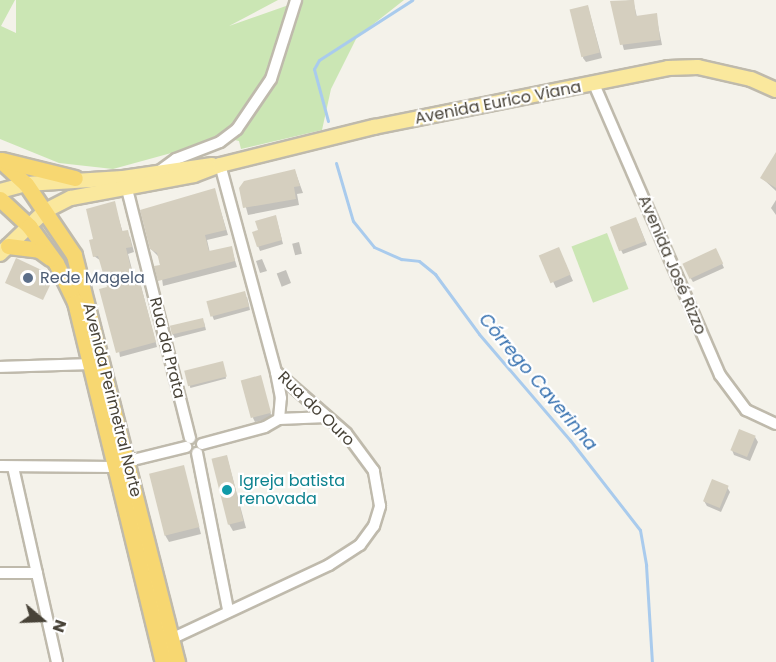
<!DOCTYPE html>
<html>
<head>
<meta charset="utf-8">
<style>
  body { margin:0 }
  #map { position:relative; width:776px; height:662px; overflow:hidden; background:#f4f2ea; font-family:Poppins,sans-serif }
  div>[style] { position:absolute }
  .green>* { inset:0; background:#cbe6b4; transform-origin:0 0 }
  .shadow>* { inset:0; background:#0003; transform-origin:0 0 }
  .stream>* { height:3px; margin:-1.5px; padding:0 1.5px; transform-origin:1.5px; border-radius:1.5px; background:#a9cbed }
  .building>* { inset:0; background:#d5cfbf; transform-origin:0 0 }
  .roads { filter:drop-shadow(2px 0 #bfbaac) drop-shadow(-2px 0 #bfbaac) drop-shadow(0 2px #bfbaac) drop-shadow(0 -2px #bfbaac) }
  .minor>* { height:10px; margin:-5px; padding:0 5px; transform-origin:5px; border-radius:5px; background:#fff }
  .major>* { height:14px; margin:-7px; padding:0 7px; transform-origin:7px; border-radius:7px; background:#fae89d }
  .highway>* { height:15px; margin:-7.5px; padding:0 7.5px; transform-origin:7.5px; border-radius:7.5px; background:#f7d771 }
  .dots>* { width:16px; height:16px; translate:-50% -50%; box-sizing:border-box; border:3px solid #fff; border-radius:50% }
  span { translate:-50% -50%; white-space:nowrap; text-align:center; line-height:1.15; -webkit-text-stroke:4.5px #fff; paint-order:stroke }
  .street-label { font-size:16px; color:#484338 }
  .service-label { font-size:16px; color:#4e5e75 }
  .left { translate:0 -50%; text-align:left }
  .culture-label { font-size:16px; color:#0d838f }
  .water-label { font-size:18px; color:#3570af; font-style:italic }
  .north { position:absolute; left:12px; top:590px; width:60px; height:60px; -webkit-text-stroke:4px #fff; paint-order:stroke; rotate:109deg; font-size:16px; font-weight:700; line-height:24px; text-align:center; color:#484338 }
  .north::after { content:''; display:block; margin:auto; width:21px; height:27px; background:#484338; clip-path:polygon(50% 0,100% 100%,50% 72%,0 100%) }
</style>
</head>
<body>
<div id="map">
  <div class="green">
    <i style="clip-path:polygon(0 0,15px 0,1px 26px,16px 33px,16px 0,278px 0,229px 26px,303px 0,404px 0,357px 37px,331px 89px,322px 130px,241px 149px,239px 141px,226px 138px,113px 169px,59px 163px,0 139px)"></i>
    <i style="left:607px;top:233px;width:60px;height:38px;rotate:69deg"></i>
  </div>
  <div class="shadow">
    <i style="clip-path:polygon(633px 0,637px 17px,656px 15px,662px 45px,624px 50px,611px 3px)"></i>
    <i style="clip-path:polygon(588px 7px,602px 58px,586px 62px,583px 58px)"></i>
    <i style="clip-path:polygon(776px 155px,776px 191px,762px 178px)"></i>
    <i style="clip-path:polygon(295px 171px,303px 193px,297px 194px,299px 205px,248px 215px,241px 189px)"></i>
    <i style="clip-path:polygon(214px 189px,228px 235px,207px 240px,210px 253px,231px 247px,237px 267px,163px 286px,159px 257px,151px 249px)"></i>
    <i style="clip-path:polygon(776px 200px,776px 215px,771px 208px)"></i>
    <i style="clip-path:polygon(114px 203px,123px 233px,130px 237px,134px 252px,128px 254px,135px 281px,141px 286px,157px 347px,120px 357px,109px 288px,101px 261px,94px 256px,95px 240px)"></i>
    <i style="clip-path:polygon(277px 221px,283px 244px,260px 251px,258px 246px)"></i>
    <i style="clip-path:polygon(638px 223px,647px 245px,623px 254px,621px 250px)"></i>
    <i style="left:299px;top:242px;width:12px;height:7px;rotate:76deg"></i>
    <i style="clip-path:polygon(561px 254px,573px 281px,556px 288px,541px 256px)"></i>
    <i style="clip-path:polygon(718px 254px,724px 268px,693px 282px,690px 277px)"></i>
    <i style="clip-path:polygon(262px 259px,267px 271px,260px 273px,256px 261px)"></i>
    <i style="left:286px;top:270px;width:14px;height:10px;rotate:69deg"></i>
    <i style="clip-path:polygon(247px 297px,250px 310px,214px 320px,212px 315px)"></i>
    <i style="clip-path:polygon(204px 322px,206px 330px,175px 338px,173px 335px,171px 327px)"></i>
    <i style="left:222px;top:363px;width:16px;height:37px;rotate:75deg"></i>
    <i style="clip-path:polygon(260px 377px,272px 418px,255px 422px,253px 418px)"></i>
    <i style="clip-path:polygon(755px 437px,758px 442px,750px 461px,734px 455px,732px 450px)"></i>
    <i style="clip-path:polygon(227px 457px,246px 528px,233px 531px,229px 524px)"></i>
    <i style="clip-path:polygon(183px 467px,201px 534px,169px 542px,165px 535px)"></i>
    <i style="clip-path:polygon(727px 487px,730px 492px,721px 512px,707px 506px,704px 501px)"></i>
  </div>
  <div class="stream">
    <i style="left:328px;top:121px;width:54px;rotate:-105.1deg"></i>
    <i style="left:314px;top:69px;width:10px;rotate:-61deg"></i>
    <i style="left:319px;top:60px;width:111px;rotate:-32.8deg"></i>
    <i style="left:336px;top:163px;width:60px;rotate:73.7deg"></i>
    <i style="left:353px;top:221px;width:33px;rotate:51deg"></i>
    <i style="left:374px;top:247px;width:30px;rotate:24deg"></i>
    <i style="left:401px;top:259px;width:18px;rotate:6deg"></i>
    <i style="left:419px;top:261px;width:21px;rotate:39deg"></i>
    <i style="left:435px;top:274px;width:74px;rotate:53.7deg"></i>
    <i style="left:479px;top:334px;width:140px;rotate:49.4deg"></i>
    <i style="left:570px;top:440px;width:114px;rotate:52.1deg"></i>
    <i style="left:640px;top:530px;width:36px;rotate:80deg"></i>
    <i style="left:646px;top:565px;width:97px;rotate:86.5deg"></i>
  </div>
  <div class="building">
    <i style="clip-path:polygon(634px 0,636px 16px,657px 13px,660px 40px,620px 45px,610px 1px)"></i>
    <i style="left:588px;top:5px;width:49px;height:19px;rotate:76deg"></i>
    <i style="clip-path:polygon(776px 152px,776px 188px,760px 178px)"></i>
    <i style="clip-path:polygon(295px 169px,300px 186px,294px 187px,296px 199px,243px 208px,239px 188px,244px 181px)"></i>
    <i style="clip-path:polygon(215px 188px,226px 230px,205px 235px,209px 251px,232px 246px,235px 261px,158px 281px,154px 266px,160px 265px,157px 253px,150px 249px,140px 210px)"></i>
    <i style="clip-path:polygon(115px 201px,122px 231px,128px 230px,132px 247px,126px 248px,134px 280px,139px 279px,156px 342px,116px 353px,99px 289px,107px 287px,98px 256px,93px 257px,89px 240px,93px 239px,86px 209px)"></i>
    <i style="clip-path:polygon(276px 215px,282px 240px,257px 247px,252px 232px,258px 230px,255px 221px)"></i>
    <i style="left:636px;top:217px;width:26px;height:28px;rotate:69deg"></i>
    <i style="left:559px;top:247px;width:30px;height:22px;rotate:67deg"></i>
    <i style="left:716px;top:248px;width:17px;height:37px;rotate:65deg"></i>
    <i style="clip-path:polygon(16px 258px,50px 274px,53px 279px,43px 300px,5px 283px)"></i>
    <i style="left:245px;top:291px;width:16px;height:40px;rotate:75deg"></i>
    <i style="left:203px;top:318px;width:9px;height:34px;rotate:77deg"></i>
    <i style="left:223px;top:361px;width:16px;height:40px;rotate:76deg"></i>
    <i style="left:261px;top:375px;width:39px;height:21px;rotate:75deg"></i>
    <i style="left:739px;top:429px;width:18px;height:23px;rotate:22deg"></i>
    <i style="left:227px;top:455px;width:68px;height:16px;rotate:76deg"></i>
    <i style="left:184px;top:465px;width:64px;height:36px;rotate:76deg"></i>
    <i style="left:712px;top:479px;width:18px;height:24px;rotate:22deg"></i>
  </div>
  <div class="roads">
    <div class="minor">
      <i style="left:594px;top:84px;width:317px;rotate:66.6deg"></i>
      <i style="left:720px;top:375px;width:44px;rotate:53.4deg"></i>
      <i style="left:746px;top:410px;width:33px;rotate:25deg"></i>
      <i style="left:158px;top:172px;width:22px;rotate:-36deg"></i>
      <i style="left:176px;top:159px;width:47px;rotate:-21.1deg"></i>
      <i style="left:220px;top:142px;width:21px;rotate:-37deg"></i>
      <i style="left:237px;top:129px;width:60px;rotate:-55.8deg"></i>
      <i style="left:271px;top:79px;width:83px;rotate:-72.4deg"></i>
      <i style="left:127px;top:189px;width:257px;rotate:75.8deg"></i>
      <i style="left:0;top:367px;width:95px;rotate:-1.8deg"></i>
      <i style="left:279px;top:419px;width:48px;rotate:-2.4deg"></i>
      <i style="left:202px;top:444px;width:65px;rotate:-15.1deg"></i>
      <i style="left:265px;top:427px;width:16px;rotate:-30deg"></i>
      <i style="left:279px;top:419px;width:21px;rotate:-85deg"></i>
      <i style="left:281px;top:398px;width:25px;rotate:-101deg"></i>
      <i style="left:197px;top:453px;width:159px;rotate:78.8deg"></i>
      <i style="left:129px;top:461px;width:59px;rotate:-13.8deg"></i>
      <i style="left:0;top:466px;width:115px;rotate:0.5deg"></i>
      <i style="left:13px;top:467px;width:200px;rotate:77.3deg"></i>
      <i style="left:0;top:573px;width:37px"></i>
      <i style="left:171px;top:639px;width:174px;rotate:-25.1deg"></i>
      <i style="left:329px;top:565px;width:37px;rotate:-33deg"></i>
      <i style="left:360px;top:545px;width:24px;rotate:-54deg"></i>
      <i style="left:374px;top:526px;width:21px;rotate:-73deg"></i>
      <i style="left:380px;top:506px;width:36px;rotate:-100deg"></i>
      <i style="left:374px;top:471px;width:47px;rotate:-126.4deg"></i>
      <i style="left:346px;top:433px;width:93px;rotate:-138.9deg"></i>
      <i style="left:276px;top:372px;width:214px;rotate:-105.1deg"></i>
    </div>
    <div class="major">
      <i style="left:0;top:191px;width:27px;rotate:-15deg"></i>
      <i style="left:26px;top:184px;width:97px;rotate:-3.5deg"></i>
      <i style="left:123px;top:178px;width:90px;rotate:-8.3deg"></i>
      <i style="left:0;top:254px;width:62px;rotate:-43.7deg"></i>
      <i style="left:45px;top:211px;width:29px;rotate:-27deg"></i>
      <i style="left:71px;top:198px;width:125px;rotate:-10.6deg"></i>
      <i style="left:194px;top:175px;width:28px;rotate:-21deg"></i>
      <i style="left:220px;top:165px;width:159px;rotate:-13.9deg"></i>
      <i style="left:374px;top:127px;width:300px;rotate:-11.3deg"></i>
      <i style="left:668px;top:68px;width:30px;rotate:-2deg"></i>
      <i style="left:698px;top:67px;width:54px;rotate:12.8deg"></i>
      <i style="left:751px;top:79px;width:27px;rotate:24deg"></i>
    </div>
    <div class="highway">
      <i style="left:0;top:160px;width:35px;rotate:43deg"></i>
      <i style="left:26px;top:184px;width:86px;rotate:55.9deg"></i>
      <i style="left:74px;top:255px;width:420px;rotate:75.8deg"></i>
      <i style="left:2px;top:160px;width:75px;rotate:13.9deg"></i>
      <i style="left:0;top:199px;width:40px;rotate:43deg"></i>
      <i style="left:29px;top:226px;width:46px;rotate:53.9deg"></i>
      <i style="left:56px;top:263px;width:43px;rotate:64deg"></i>
      <i style="left:75px;top:302px;width:371px;rotate:76.3deg"></i>
      <i style="left:8px;top:246px;width:31px;rotate:7deg"></i>
      <i style="left:39px;top:250px;width:14px;rotate:36deg"></i>
    </div>
  </div>
  <div class="dots">
    <i style="left:28px;top:278px;background:#5c6f8a"></i>
    <i style="left:227px;top:490px;background:#0f9aa8"></i>
  </div>
  <div class="street-label">
    <span style="left:498px;top:103px;rotate:-11deg">Avenida Eurico Viana</span>
    <span style="left:672px;top:265px;rotate:67deg">Avenida José Rizzo</span>
    <span style="left:167px;top:348px;rotate:76deg">Rua da Prata</span>
    <span style="left:112px;top:400px;rotate:76deg">Avenida Perimetral Norte</span>
    <span style="left:316px;top:409px;rotate:44deg">Rua do Ouro</span>
  </div>
  <div class="service-label">
    <span class="left" style="left:40px;top:278px">Rede Magela</span>
  </div>
  <div class="culture-label">
    <span class="left" style="left:239px;top:490px">Igreja batista<br>renovada</span>
  </div>
  <div class="water-label">
    <span style="left:538px;top:382px;rotate:50deg">Córrego Caverinha</span>
  </div>
  <div class="north">N</div>
</div>
</body>
</html>
